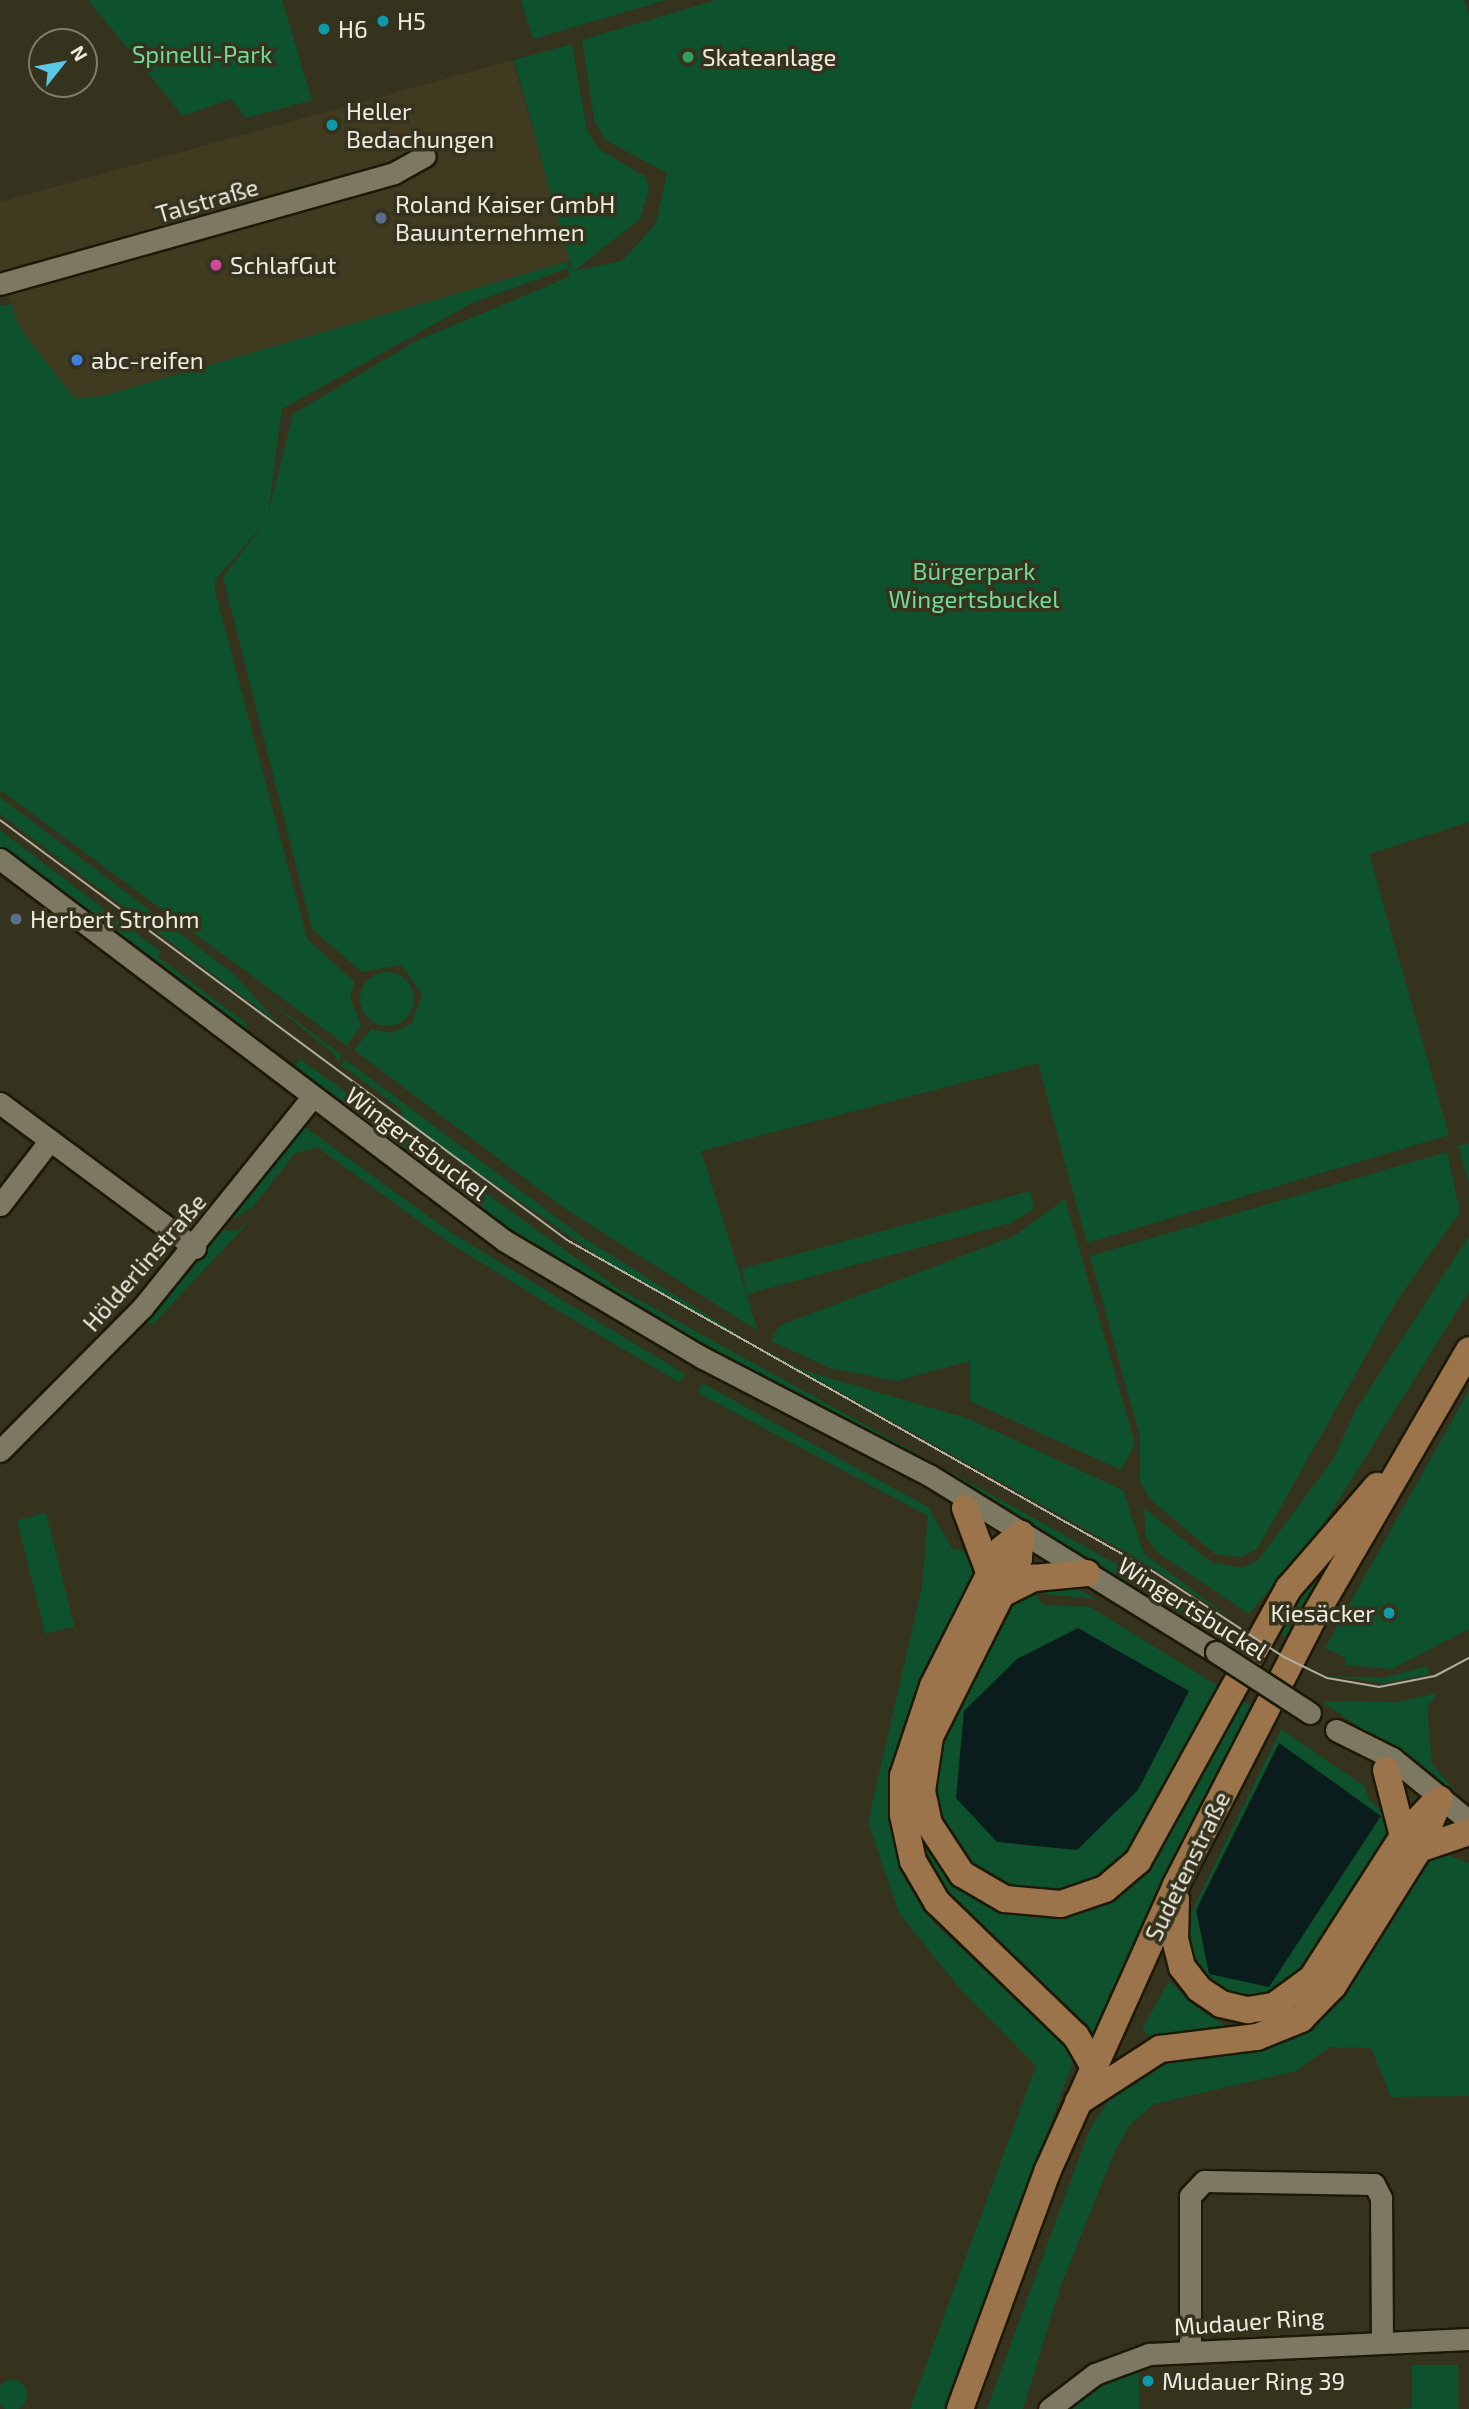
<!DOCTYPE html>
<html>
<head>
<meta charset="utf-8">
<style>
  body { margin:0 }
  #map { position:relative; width:1469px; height:2409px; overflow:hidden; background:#35321e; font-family:"Exo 2",sans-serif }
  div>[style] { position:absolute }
  .built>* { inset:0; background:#3f3a20 }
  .green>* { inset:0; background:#0d522c; transform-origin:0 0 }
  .round { border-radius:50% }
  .water>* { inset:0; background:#0b1c1c }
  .roads { filter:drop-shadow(2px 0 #1d1907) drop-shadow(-2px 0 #1d1907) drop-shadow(0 2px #1d1907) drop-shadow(0 -2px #1d1907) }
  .minor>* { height:21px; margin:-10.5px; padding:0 10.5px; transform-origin:10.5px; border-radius:10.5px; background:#7c7862 }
  .major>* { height:26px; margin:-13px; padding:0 13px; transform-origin:13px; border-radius:13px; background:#9c744b }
  .tram>* { height:2px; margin:-1px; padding:0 1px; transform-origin:1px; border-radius:1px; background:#b0ae9f }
  .bridges { filter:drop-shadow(2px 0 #1d1907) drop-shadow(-2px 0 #1d1907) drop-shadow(0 2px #1d1907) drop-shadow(0 -2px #1d1907) }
  .minor-bridge>* { height:21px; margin:-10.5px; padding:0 10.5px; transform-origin:10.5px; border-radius:10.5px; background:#7c7862 }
  .dots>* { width:19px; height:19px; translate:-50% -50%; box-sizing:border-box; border:4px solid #35321e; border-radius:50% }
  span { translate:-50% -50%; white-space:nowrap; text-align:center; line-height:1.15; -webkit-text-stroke:7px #35321e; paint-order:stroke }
  .poi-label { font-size:24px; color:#eeece0 }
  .left { translate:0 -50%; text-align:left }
  .right { translate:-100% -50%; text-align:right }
  .park-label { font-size:24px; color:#71dc97 }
  .street-label { font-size:24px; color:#eeece0 }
  .north { position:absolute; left:28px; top:28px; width:70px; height:70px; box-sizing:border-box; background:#35321e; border:2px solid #7f7c6c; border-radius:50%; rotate:59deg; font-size:19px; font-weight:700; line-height:28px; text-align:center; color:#eeece0 }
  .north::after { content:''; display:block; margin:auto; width:24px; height:32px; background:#59c8e4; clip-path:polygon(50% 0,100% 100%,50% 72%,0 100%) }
</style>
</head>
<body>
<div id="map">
  <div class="built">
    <i style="clip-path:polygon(513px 60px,570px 261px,103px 396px,73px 398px,19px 327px,0 272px,0 202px)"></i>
  </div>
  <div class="green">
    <i style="clip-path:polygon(88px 0,282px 0,312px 100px,246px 118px,231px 99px,183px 116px)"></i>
    <i style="clip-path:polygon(521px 0,666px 0,533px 39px)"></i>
    <i style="clip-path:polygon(evenodd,716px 0,1464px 0,1469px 16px,1469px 822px,1369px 854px,1449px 1135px,1087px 1243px,1038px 1063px,701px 1151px,758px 1331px,564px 1208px,354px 1050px,371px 1029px,392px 1033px,412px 1023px,422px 994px,401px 965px,362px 972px,312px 929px,223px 577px,266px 521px,215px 580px,215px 591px,307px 939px,355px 982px,350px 997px,361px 1026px,347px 1046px,0 790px,0 306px,11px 304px,19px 327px,74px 398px,103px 396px,566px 262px,572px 270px,514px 60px,572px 44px,587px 131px,599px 149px,646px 177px,649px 189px,640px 219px,574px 271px,622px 261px,656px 224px,667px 173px,605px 140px,594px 119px,582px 40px,716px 0,568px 268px,569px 277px,416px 341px,293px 414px,268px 514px,282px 409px,472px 303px,568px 268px)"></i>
    <i style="clip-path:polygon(0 797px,235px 975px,278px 1023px,0 814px)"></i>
    <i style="clip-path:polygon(0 830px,161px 952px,158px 957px,246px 1023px,250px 1036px,0 847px)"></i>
    <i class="round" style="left:360px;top:972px;width:54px;height:54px"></i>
    <i style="clip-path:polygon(260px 994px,342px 1055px,338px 1062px,335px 1055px)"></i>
    <i style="clip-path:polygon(300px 1059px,616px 1287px,1138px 1576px,1225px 1632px,1223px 1637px,564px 1266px,462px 1199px,292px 1070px)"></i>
    <i style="clip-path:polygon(346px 1060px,584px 1238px,750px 1342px,805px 1371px,969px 1419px,1123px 1490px,1144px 1554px,1232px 1619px,1128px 1553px,607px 1262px,404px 1121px,401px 1109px,341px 1065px)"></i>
    <i style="clip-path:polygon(301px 1124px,450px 1232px,686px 1375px,679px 1382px,567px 1316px,445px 1240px,317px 1147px,294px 1154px,253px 1207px,231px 1220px)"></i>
    <i style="clip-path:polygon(1469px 1143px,1469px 1184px,1458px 1146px)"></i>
    <i style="clip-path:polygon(1447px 1152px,1460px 1212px,1396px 1302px,1257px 1549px,1241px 1557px,1215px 1554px,1150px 1499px,1140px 1481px,1140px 1437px,1090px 1256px)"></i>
    <i style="clip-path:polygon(1030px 1191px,1034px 1209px,1011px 1223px,747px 1294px,742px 1269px)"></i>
    <i style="clip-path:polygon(1065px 1199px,1135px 1444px,1121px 1470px,970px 1401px,970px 1361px,896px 1381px,830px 1368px,771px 1341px,779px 1326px,1014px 1236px)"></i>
    <i style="clip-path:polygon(248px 1223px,153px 1324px,141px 1322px,221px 1229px,235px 1231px)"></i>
    <i style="clip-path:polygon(1469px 1236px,1469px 1292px,1321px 1528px,1249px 1614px,1158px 1553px,1146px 1537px,1144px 1508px,1211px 1562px,1243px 1568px,1259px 1559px,1334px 1458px,1355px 1411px)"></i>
    <i style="clip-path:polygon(702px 1383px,928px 1507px,952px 1548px,970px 1554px,978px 1568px,902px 1728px,892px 1774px,904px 1866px,933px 1922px,1071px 2051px,1072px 2065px,945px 2409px,910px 2409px,1036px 2066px,961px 1990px,899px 1913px,868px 1822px,922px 1587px,928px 1516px,698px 1393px)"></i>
    <i style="clip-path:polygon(1469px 1390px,1469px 1629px,1392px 1669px,1346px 1665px,1346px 1658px,1325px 1648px)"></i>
    <i style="left:46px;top:1513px;width:117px;height:30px;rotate:76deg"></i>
    <i style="clip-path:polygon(1342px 1541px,1288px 1638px,1272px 1628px)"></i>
    <i style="clip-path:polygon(1040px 1583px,1067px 1584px,1097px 1599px,1044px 1594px)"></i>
    <i style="clip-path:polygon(1033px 1591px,1044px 1605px,1090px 1607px,1223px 1689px,1151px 1831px,1115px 1871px,1081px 1890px,1034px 1897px,992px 1883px,961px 1858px,941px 1824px,934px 1783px,939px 1746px,1012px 1609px,1007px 1605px)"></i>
    <i style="clip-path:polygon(1426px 1666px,1430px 1674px,1384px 1683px,1329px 1676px,1384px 1678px)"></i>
    <i style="clip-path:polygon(1437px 1693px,1427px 1708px,1432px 1764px,1460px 1797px,1321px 1701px,1397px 1702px)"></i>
    <i style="clip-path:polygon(1236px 1697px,1252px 1707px,1091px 2043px,949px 1906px,915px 1837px,916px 1788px,967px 1887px,1096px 1902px)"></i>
    <i style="clip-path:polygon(1281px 1729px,1364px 1786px,1370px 1801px,1389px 1817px,1385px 1841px,1309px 1968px,1284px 1993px,1255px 2001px,1227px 1996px,1200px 1977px,1186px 1949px,1189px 1917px)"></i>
    <i style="clip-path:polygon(1434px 1850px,1469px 1863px,1469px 2096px,1391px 2097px,1371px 2048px,1330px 2047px,1296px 2071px,1154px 2104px,1129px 2126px,1115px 2151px,1061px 2285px,1023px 2409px,987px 2409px,1089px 2131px,1113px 2093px,1143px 2071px,1186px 2056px,1260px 2049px,1316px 2022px)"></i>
    <i style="clip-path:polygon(1169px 1981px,1195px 2006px,1230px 2029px,1150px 2037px,1142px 2029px)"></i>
    <i style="clip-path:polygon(1412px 2365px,1458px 2365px,1458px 2409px,1395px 2409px,1412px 2408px)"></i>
    <i style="clip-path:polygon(1139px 2366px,1139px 2409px,1070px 2409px,1099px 2387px)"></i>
    <i class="round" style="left:-3px;top:2380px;width:30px;height:30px"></i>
  </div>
  <div class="water">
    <i style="clip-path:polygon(1078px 1628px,1189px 1691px,1138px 1790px,1077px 1850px,997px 1842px,956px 1798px,964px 1711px,1017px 1659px)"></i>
    <i style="clip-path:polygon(1279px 1743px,1381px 1816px,1269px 1987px,1209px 1974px,1196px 1910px)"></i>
  </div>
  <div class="roads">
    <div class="minor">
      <i style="left:0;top:284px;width:409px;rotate:-15.7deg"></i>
      <i style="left:394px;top:173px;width:35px;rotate:-29deg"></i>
      <i style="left:0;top:859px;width:633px;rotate:37.11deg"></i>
      <i style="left:505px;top:1241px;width:230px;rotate:30.6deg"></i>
      <i style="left:703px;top:1358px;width:254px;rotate:27.4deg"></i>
      <i style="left:929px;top:1475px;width:337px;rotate:31.7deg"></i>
      <i style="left:0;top:1103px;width:243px;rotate:36.6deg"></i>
      <i style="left:0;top:1205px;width:82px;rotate:-52.4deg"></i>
      <i style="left:0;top:1451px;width:202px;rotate:-45.2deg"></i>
      <i style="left:142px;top:1308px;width:272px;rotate:-51.1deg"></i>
      <i style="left:1336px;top:1730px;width:63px;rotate:26.6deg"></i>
      <i style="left:1392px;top:1758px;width:99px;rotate:39.3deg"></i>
      <i style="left:1190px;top:2349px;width:153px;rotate:-90deg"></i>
      <i style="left:1190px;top:2196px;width:21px;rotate:-47deg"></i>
      <i style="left:1204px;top:2181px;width:170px;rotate:1deg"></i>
      <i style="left:1374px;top:2184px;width:16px;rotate:63deg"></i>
      <i style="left:1381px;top:2198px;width:142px;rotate:89.6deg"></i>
      <i style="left:1049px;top:2409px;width:58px;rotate:-37.3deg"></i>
      <i style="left:1095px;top:2374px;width:58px;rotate:-20.3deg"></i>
      <i style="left:1149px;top:2354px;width:320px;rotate:-2.7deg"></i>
    </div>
    <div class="major">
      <i style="left:965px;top:1508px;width:68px;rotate:69.4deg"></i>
      <i style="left:1021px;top:1534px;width:25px;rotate:95deg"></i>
      <i style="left:1019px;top:1559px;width:199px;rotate:116.6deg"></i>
      <i style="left:930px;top:1737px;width:55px;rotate:98.4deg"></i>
      <i style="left:922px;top:1791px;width:34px;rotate:78deg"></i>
      <i style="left:929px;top:1824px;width:60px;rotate:56.6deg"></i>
      <i style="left:962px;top:1874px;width:50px;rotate:30.2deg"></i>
      <i style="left:1005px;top:1899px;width:56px;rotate:5.1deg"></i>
      <i style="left:1061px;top:1904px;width:46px;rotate:-18.8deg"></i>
      <i style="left:1105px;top:1889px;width:43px;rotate:-40.3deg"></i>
      <i style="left:1138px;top:1861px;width:312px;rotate:-61.1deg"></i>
      <i style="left:1289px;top:1588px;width:135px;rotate:-49.2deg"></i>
      <i style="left:1021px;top:1534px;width:24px;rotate:142deg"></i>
      <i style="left:1002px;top:1549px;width:153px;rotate:116.7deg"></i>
      <i style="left:933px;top:1686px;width:95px;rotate:108.4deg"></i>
      <i style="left:903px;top:1776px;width:39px;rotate:90deg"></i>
      <i style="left:903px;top:1815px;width:47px;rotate:77.7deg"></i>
      <i style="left:913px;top:1861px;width:48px;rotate:59.7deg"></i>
      <i style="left:937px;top:1902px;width:193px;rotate:44deg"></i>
      <i style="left:1076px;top:2036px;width:34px;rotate:60deg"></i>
      <i style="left:1004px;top:1593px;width:34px;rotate:-27deg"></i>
      <i style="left:1034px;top:1578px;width:53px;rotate:-5.4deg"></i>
      <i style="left:1386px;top:1770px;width:68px;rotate:75.6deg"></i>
      <i style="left:1419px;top:1849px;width:53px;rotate:-18.8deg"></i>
      <i style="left:1176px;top:1899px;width:40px;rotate:91.4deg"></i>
      <i style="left:1175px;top:1939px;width:29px;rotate:76deg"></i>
      <i style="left:1182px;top:1967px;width:28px;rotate:52deg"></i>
      <i style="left:1199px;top:1989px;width:27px;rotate:34deg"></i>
      <i style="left:1221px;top:2004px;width:28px;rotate:13deg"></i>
      <i style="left:1248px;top:2010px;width:26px;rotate:-9deg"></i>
      <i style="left:1274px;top:2006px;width:47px;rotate:-36.4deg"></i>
      <i style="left:1312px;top:1978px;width:169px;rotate:-57.3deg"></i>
      <i style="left:1403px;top:1836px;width:42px;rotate:-46.9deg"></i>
      <i style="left:1078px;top:2102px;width:98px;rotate:-32.9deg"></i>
      <i style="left:1160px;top:2049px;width:98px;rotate:-7.1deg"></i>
      <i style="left:1257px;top:2037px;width:48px;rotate:-22.2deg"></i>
      <i style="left:1301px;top:2019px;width:46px;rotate:-45.9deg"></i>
      <i style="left:1333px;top:1986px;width:162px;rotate:-57.9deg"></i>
      <i style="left:1419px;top:1849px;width:54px;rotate:-67.2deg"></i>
      <i style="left:960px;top:2409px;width:255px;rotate:-69.8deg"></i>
      <i style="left:1048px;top:2170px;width:312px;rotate:-65.8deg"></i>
      <i style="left:1176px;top:1885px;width:298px;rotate:-62.8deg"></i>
      <i style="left:1312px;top:1620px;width:312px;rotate:-59.8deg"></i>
    </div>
  </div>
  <div class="tram">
    <i style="left:0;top:820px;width:706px;rotate:36.53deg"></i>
    <i style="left:567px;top:1240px;width:674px;rotate:29.49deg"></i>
    <i style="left:1154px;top:1572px;width:155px;rotate:33.2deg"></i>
    <i style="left:1284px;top:1657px;width:48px;rotate:26deg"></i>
    <i style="left:1327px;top:1678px;width:53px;rotate:9.8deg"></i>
    <i style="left:1379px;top:1687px;width:57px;rotate:-11.1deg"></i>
    <i style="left:1435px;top:1676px;width:38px;rotate:-28deg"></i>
  </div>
  <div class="bridges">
    <div class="minor-bridge">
      <i style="left:1216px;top:1652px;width:112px;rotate:33deg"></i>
    </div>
  </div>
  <div class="dots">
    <i style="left:383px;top:21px;background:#0f9aa8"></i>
    <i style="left:324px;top:29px;background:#0f9aa8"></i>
    <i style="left:688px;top:57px;background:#2e9e5b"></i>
    <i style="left:332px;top:125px;background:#0f9aa8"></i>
    <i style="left:381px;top:218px;background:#5c6f8a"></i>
    <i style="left:216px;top:265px;background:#d1479c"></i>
    <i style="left:77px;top:360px;background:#3f7fe0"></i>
    <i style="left:16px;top:919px;background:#5c6f8a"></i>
    <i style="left:1389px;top:1613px;background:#0f9aa8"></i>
    <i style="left:1148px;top:2381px;background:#0f9aa8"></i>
  </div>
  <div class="poi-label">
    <span class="left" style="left:397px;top:21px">H5</span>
    <span class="left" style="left:338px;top:29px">H6</span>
    <span class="left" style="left:702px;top:57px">Skateanlage</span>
    <span class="left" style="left:346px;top:125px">Heller<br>Bedachungen</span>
    <span class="left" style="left:395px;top:218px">Roland Kaiser GmbH<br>Bauunternehmen</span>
    <span class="left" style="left:230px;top:265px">SchlafGut</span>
    <span class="left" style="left:91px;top:360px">abc-reifen</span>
    <span class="left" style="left:30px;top:919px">Herbert Strohm</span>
    <span class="right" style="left:1375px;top:1613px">Kiesäcker</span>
    <span class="left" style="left:1162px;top:2381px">Mudauer Ring 39</span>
  </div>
  <div class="park-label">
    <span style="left:202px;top:54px">Spinelli-Park</span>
    <span style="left:974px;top:585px">Bürgerpark<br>Wingertsbuckel</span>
  </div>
  <div class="street-label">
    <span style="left:207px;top:200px;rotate:-16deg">Talstraße</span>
    <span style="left:417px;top:1143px;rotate:37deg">Wingertsbuckel</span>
    <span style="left:144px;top:1262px;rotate:-49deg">Hölderlinstraße</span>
    <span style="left:1193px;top:1608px;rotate:32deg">Wingertsbuckel</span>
    <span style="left:1187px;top:1866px;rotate:-64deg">Sudetenstraße</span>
    <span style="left:1249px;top:2321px;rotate:-4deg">Mudauer Ring</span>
  </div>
  <div class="north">N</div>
</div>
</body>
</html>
